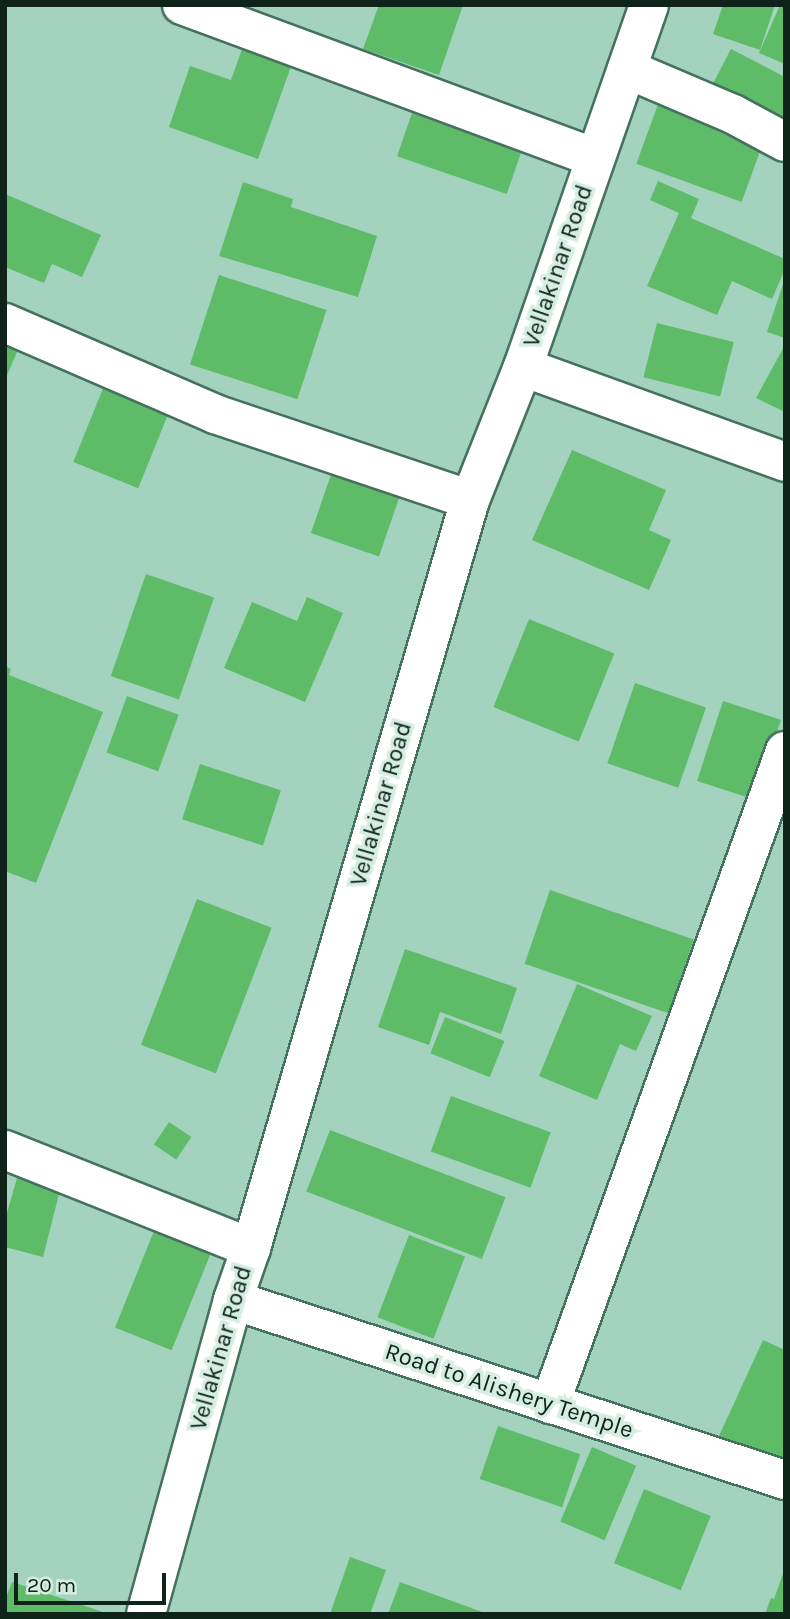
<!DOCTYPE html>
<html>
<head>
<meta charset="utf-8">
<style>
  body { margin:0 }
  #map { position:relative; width:790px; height:1619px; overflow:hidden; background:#a3d3be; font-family:Karla,sans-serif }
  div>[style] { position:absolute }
  .building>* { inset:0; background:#5ebb68; transform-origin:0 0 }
  .roads { filter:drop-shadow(2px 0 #45715f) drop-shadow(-2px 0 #45715f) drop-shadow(0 2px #45715f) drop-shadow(0 -2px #45715f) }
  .street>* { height:38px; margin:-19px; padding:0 19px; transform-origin:19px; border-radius:19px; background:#fff }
  .secondary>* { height:38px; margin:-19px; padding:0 19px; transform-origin:19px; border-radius:19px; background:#fff }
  span { translate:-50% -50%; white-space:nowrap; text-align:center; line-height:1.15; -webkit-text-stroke:7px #d6ede2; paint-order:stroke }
  .street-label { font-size:24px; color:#10231b }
  .frame { position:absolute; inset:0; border:7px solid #10231b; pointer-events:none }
  .scale { position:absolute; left:14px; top:1573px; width:152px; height:32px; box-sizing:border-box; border:4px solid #10231b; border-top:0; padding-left:9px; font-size:21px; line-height:24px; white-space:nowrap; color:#10231b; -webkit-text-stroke:5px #d6ede2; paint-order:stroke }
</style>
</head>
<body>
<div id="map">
  <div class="building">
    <i style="clip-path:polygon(379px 5px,463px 5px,439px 75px,363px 49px)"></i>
    <i style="clip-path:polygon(723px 5px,775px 5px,760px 50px,713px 34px)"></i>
    <i style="clip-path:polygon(780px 5px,785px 5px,785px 64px,759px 53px)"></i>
    <i style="clip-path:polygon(245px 41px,294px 58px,258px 159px,169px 127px,190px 66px,231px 80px)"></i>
    <i style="clip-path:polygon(731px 49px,785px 77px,785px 129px,709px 91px)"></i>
    <i style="left:661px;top:96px;width:112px;height:72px;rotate:20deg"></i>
    <i style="left:413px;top:110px;width:116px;height:49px;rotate:19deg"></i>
    <i style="clip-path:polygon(658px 181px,699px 199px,691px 218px,785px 259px,785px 269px,772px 299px,732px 281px,717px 315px,647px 286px,679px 213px,650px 200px)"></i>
    <i style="clip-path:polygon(243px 182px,293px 199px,291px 207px,377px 236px,358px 297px,219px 256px)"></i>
    <i style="clip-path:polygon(5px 194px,101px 235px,82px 277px,52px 264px,44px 283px,5px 267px)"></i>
    <i style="left:219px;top:275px;width:113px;height:94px;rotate:18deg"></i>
    <i style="clip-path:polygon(784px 281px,785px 281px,785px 338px,767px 332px)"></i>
    <i style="left:657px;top:323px;width:79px;height:56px;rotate:14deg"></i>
    <i style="clip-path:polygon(5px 339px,20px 345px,5px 380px)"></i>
    <i style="clip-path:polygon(785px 345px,785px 412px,756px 398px)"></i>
    <i style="left:104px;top:386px;width:70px;height:82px;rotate:22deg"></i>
    <i style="clip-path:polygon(572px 450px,666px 490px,649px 530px,671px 540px,649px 590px,532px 540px)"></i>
    <i style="left:335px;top:463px;width:72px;height:74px;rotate:19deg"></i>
    <i style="left:146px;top:574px;width:72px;height:108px;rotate:19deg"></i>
    <i style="clip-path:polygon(307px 597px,343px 613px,305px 702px,224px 668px,252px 602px,297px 621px)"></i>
    <i style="left:529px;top:619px;width:92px;height:95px;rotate:22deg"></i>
    <i style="clip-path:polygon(5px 666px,11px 669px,9px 675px,103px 712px,36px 883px,5px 871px)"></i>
    <i style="left:635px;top:683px;width:75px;height:85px;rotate:19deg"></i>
    <i style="left:127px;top:696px;width:55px;height:60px;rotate:20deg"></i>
    <i style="left:723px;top:701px;width:61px;height:84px;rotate:18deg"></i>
    <i style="left:200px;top:764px;width:85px;height:58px;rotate:18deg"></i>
    <i style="left:550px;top:890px;width:152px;height:78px;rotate:19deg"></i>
    <i style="left:197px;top:899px;width:80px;height:156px;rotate:21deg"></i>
    <i style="clip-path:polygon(405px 949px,517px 988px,501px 1034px,440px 1012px,429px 1045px,378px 1027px)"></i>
    <i style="clip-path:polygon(577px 984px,652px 1016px,636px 1051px,620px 1044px,597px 1100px,539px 1076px)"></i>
    <i style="left:445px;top:1017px;width:64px;height:39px;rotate:22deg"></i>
    <i style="left:451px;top:1096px;width:106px;height:59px;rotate:20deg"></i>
    <i style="left:169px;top:1122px;width:27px;height:27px;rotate:34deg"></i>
    <i style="left:330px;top:1130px;width:188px;height:66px;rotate:21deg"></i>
    <i style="clip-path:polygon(17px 1178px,60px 1190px,43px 1257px,5px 1247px,5px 1220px)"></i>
    <i style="left:154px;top:1231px;width:61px;height:104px;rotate:22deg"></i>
    <i style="left:409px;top:1235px;width:60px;height:88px;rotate:21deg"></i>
    <i style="clip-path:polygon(763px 1340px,785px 1350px,785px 1466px,719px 1436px)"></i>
    <i style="left:498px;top:1426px;width:87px;height:56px;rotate:19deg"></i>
    <i style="left:592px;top:1447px;width:48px;height:81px;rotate:23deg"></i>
    <i style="left:644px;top:1489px;width:72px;height:80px;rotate:22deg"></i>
    <i style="clip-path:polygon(350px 1557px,386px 1570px,370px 1614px,330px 1614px)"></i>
    <i style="clip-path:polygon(785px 1568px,785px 1614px,765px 1614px,771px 1598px,774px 1599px)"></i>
    <i style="clip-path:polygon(12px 1582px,106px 1613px,106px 1614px,5px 1614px,5px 1600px)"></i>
    <i style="clip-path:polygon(400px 1582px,485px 1613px,485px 1614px,388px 1614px)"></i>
  </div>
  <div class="roads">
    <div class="street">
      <i style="left:182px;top:5px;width:440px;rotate:20.3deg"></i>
      <i style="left:627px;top:69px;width:115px;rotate:23deg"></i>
      <i style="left:733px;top:114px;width:59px;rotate:28.3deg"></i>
      <i style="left:5px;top:323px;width:229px;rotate:23.4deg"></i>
      <i style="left:215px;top:414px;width:269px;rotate:18.6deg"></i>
      <i style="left:523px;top:367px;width:279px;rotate:19.9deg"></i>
      <i style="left:5px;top:1150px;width:265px;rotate:21.7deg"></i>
      <i style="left:233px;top:1300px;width:581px;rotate:18.06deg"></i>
      <i style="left:550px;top:1404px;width:694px;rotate:-70.21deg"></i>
    </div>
    <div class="secondary">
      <i style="left:146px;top:1614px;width:326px;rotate:-74.5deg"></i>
      <i style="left:233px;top:1300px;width:55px;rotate:-70.9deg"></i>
      <i style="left:251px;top:1248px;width:779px;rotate:-73.68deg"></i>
      <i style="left:470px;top:500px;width:143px;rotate:-68.3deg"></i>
      <i style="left:523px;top:367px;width:383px;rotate:-70.8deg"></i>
    </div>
  </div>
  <div class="street-label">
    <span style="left:558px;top:266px;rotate:-71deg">Vellakinar Road</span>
    <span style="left:381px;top:804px;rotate:-74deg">Vellakinar Road</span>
    <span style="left:221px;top:1348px;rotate:-74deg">Vellakinar Road</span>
    <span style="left:509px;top:1391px;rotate:18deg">Road to Alishery Temple</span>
  </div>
  <div class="frame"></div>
  <div class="scale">20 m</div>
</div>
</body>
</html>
